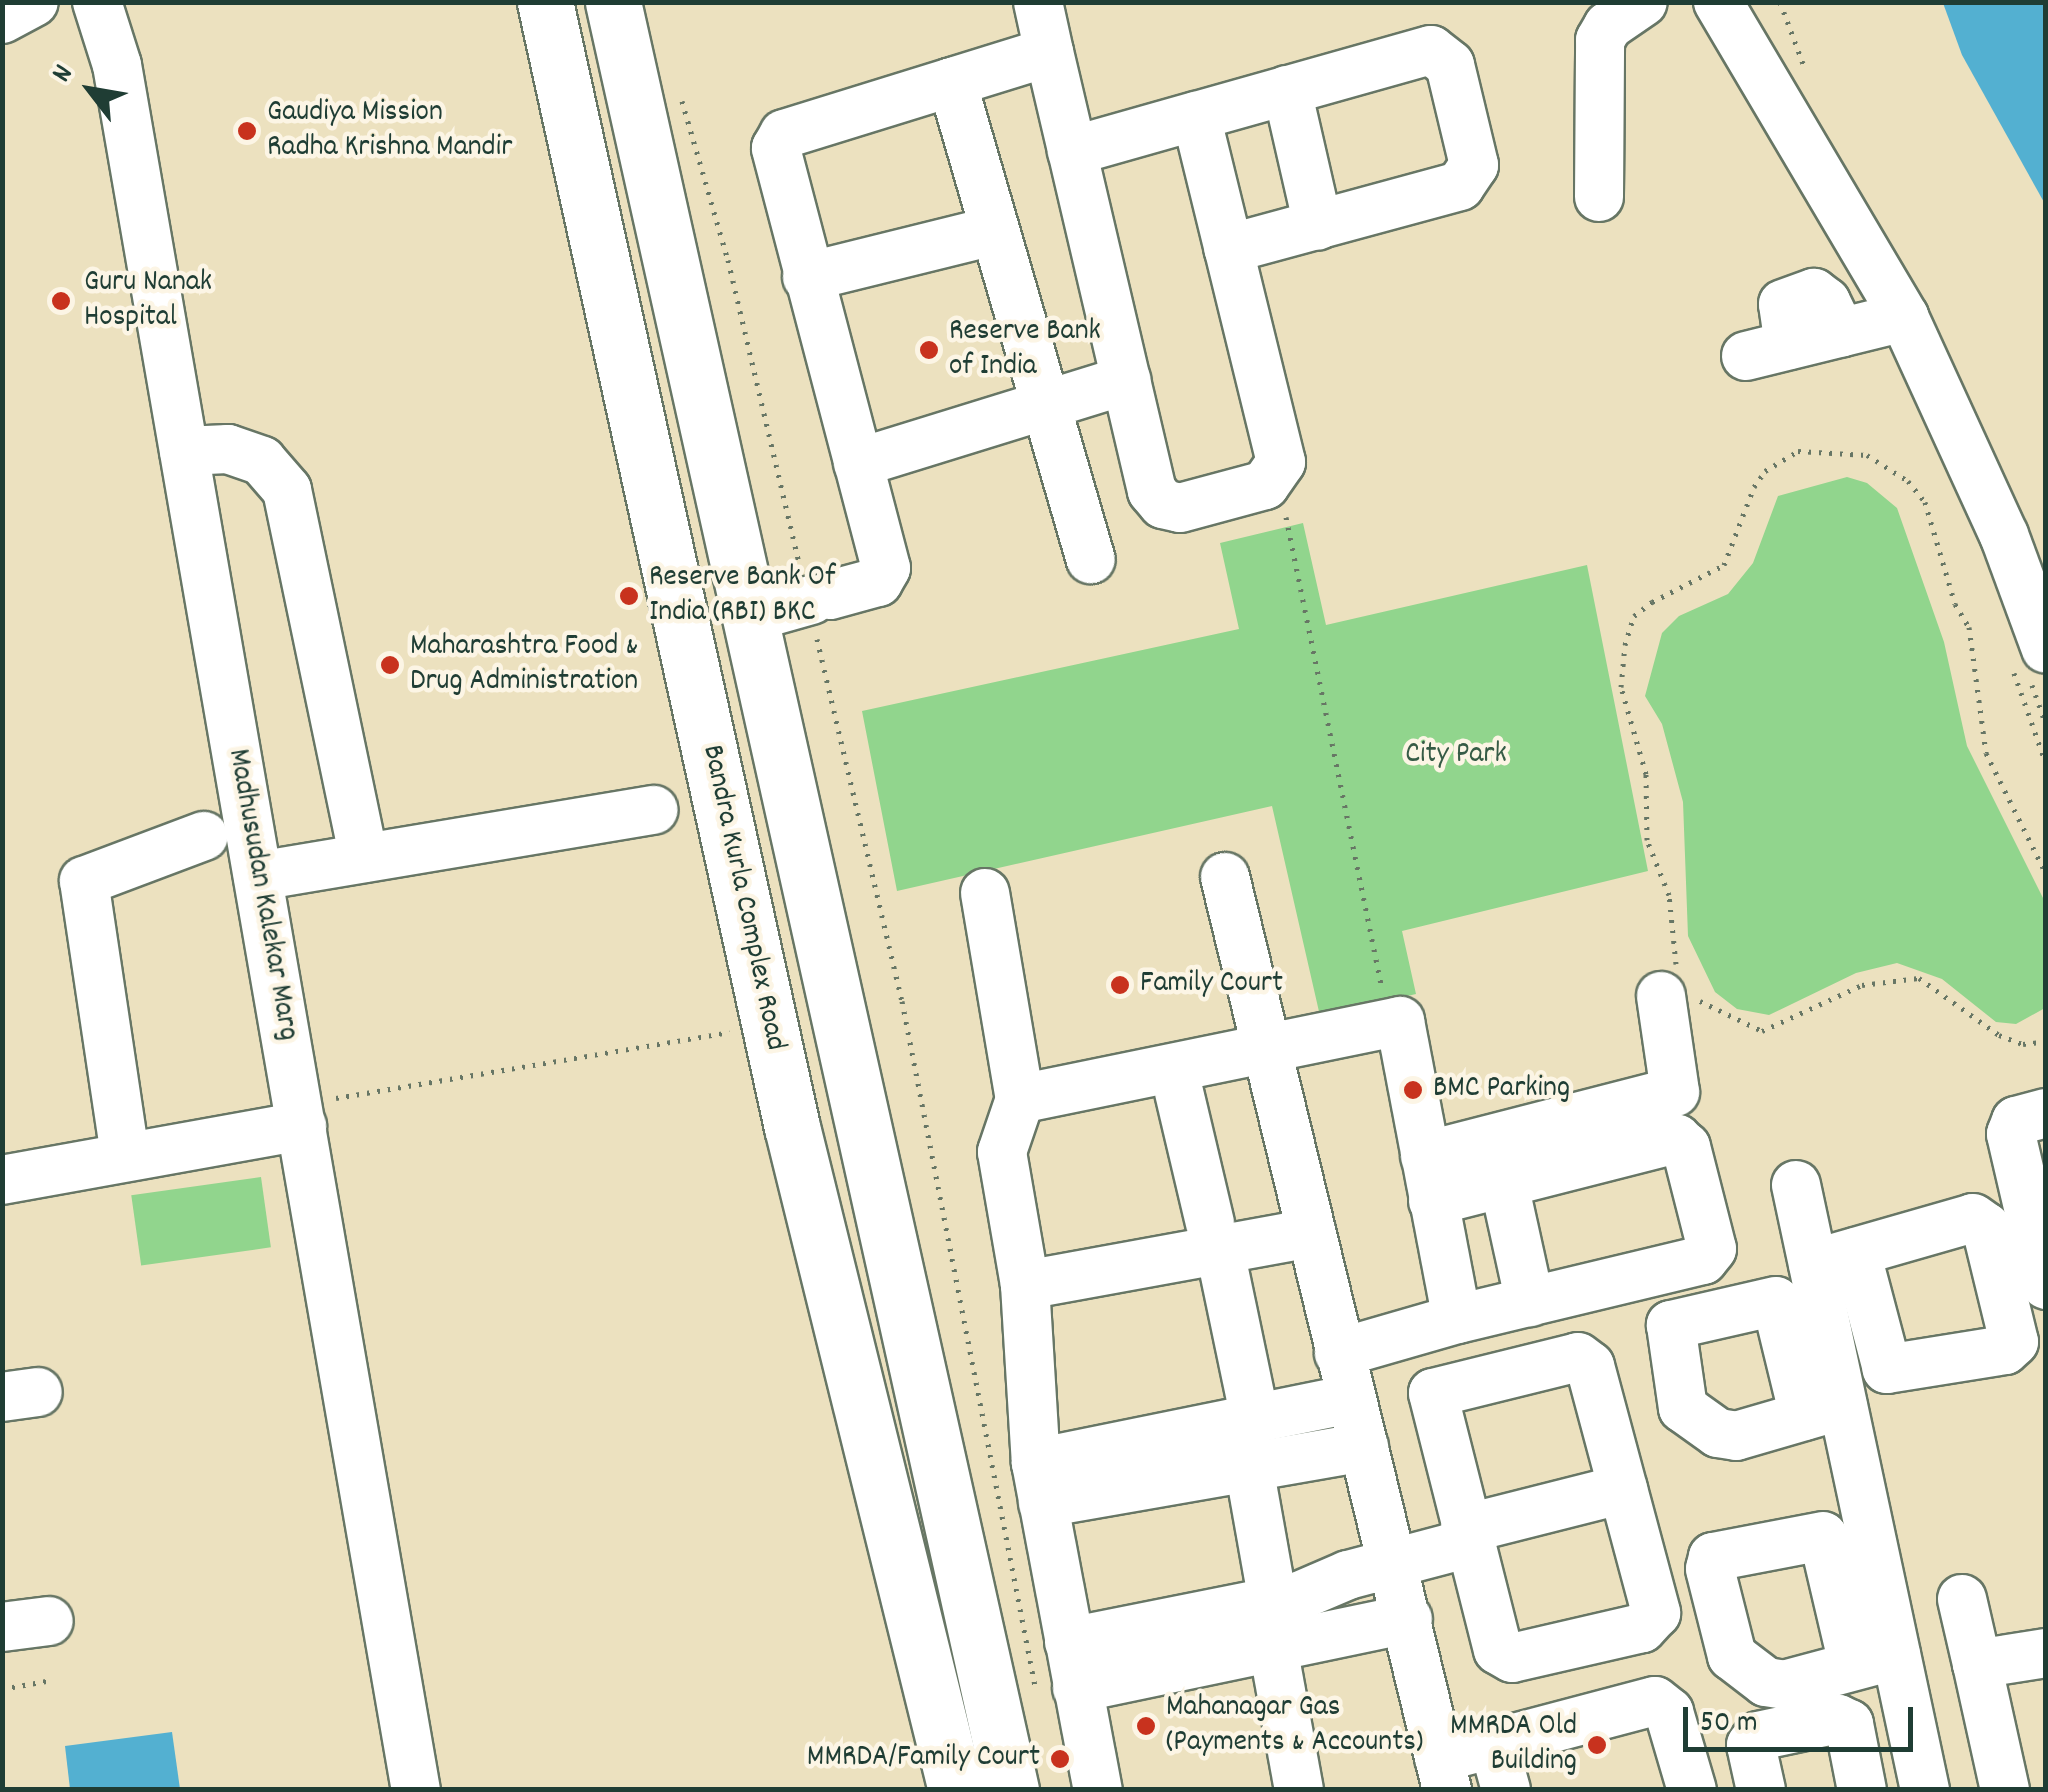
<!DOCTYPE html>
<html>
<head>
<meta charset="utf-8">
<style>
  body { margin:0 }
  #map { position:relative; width:2048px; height:1792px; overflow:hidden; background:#ece1bf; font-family:Dekko,sans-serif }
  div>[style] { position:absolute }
  .green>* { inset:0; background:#91d58d; transform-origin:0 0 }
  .water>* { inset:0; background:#53b0d1 }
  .path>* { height:5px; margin-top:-2.5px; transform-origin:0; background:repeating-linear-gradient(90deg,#677665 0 2.5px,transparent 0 10.5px) }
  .roads { filter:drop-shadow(2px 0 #677665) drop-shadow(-2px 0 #677665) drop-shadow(0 2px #677665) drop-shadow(0 -2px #677665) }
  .minor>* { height:48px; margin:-24px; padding:0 24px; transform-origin:24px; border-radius:24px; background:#fff }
  .major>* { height:55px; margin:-27.5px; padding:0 27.5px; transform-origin:27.5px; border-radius:27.5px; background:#fff }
  .dots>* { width:28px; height:28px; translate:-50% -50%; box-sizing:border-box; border:5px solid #fcf5e5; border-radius:50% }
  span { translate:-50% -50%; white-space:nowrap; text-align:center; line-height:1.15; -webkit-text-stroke:9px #fcf5e5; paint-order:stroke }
  .poi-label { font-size:30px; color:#1f3d34 }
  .left { translate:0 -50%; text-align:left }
  .right { translate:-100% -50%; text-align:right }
  .park-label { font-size:30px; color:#365b46 }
  .street-label { font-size:30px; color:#1f3d34 }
  .frame { position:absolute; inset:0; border:5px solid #1f3d34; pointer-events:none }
  .north { position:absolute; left:40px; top:40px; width:100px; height:100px; -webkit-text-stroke:8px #fcf5e5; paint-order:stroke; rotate:301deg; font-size:28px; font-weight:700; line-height:40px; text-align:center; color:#1f3d34 }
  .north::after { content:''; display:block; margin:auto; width:35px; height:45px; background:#1f3d34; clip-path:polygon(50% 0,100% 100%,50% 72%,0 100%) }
  .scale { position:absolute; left:1683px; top:1707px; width:230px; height:45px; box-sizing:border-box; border:5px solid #1f3d34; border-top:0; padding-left:12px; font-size:30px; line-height:35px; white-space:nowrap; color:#1f3d34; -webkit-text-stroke:8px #fcf5e5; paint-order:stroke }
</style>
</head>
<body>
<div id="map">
  <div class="green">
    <i style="clip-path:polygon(1847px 477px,1867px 483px,1897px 508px,1944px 642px,1967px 746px,2045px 902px,2045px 1008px,2016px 1024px,1996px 1022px,1942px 979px,1897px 963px,1856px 973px,1769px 1015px,1737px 1009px,1715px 992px,1688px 936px,1683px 802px,1662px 724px,1645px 696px,1662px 633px,1679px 616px,1728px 594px,1753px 563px,1778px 496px)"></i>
    <i style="clip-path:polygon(1303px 523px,1326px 625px,1587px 565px,1648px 871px,1402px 931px,1416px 994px,1320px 1016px,1272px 806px,897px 891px,862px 711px,1239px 629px,1220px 543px)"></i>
    <i style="left:261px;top:1177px;width:71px;height:131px;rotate:82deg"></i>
  </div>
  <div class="water">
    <i style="clip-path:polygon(1943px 3px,2045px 3px,2045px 204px,1962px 55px)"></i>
    <i style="clip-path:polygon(172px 1732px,180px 1789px,70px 1789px,65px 1746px)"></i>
  </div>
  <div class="path">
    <i style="left:1780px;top:2px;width:72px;rotate:69.5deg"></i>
    <i style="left:682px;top:101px;width:166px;rotate:73.9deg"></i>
    <i style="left:728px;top:260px;width:314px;rotate:76.8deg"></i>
    <i style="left:1286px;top:517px;width:480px;rotate:78.5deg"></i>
    <i style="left:817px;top:639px;width:372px;rotate:76.8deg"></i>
    <i style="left:902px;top:1001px;width:703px;rotate:79.01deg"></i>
    <i style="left:2014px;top:673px;width:96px;rotate:70.6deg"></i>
    <i style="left:2032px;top:685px;width:42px;rotate:70.7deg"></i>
    <i style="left:1676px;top:964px;width:69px;rotate:-95.8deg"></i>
    <i style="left:1669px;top:895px;width:59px;rotate:-111.8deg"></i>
    <i style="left:1647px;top:840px;width:66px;rotate:-90.9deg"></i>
    <i style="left:1646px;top:774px;width:91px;rotate:-106deg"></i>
    <i style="left:1621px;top:687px;width:42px;rotate:-84.6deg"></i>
    <i style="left:1625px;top:645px;width:30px;rotate:-73deg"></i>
    <i style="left:1634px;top:616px;width:23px;rotate:-38deg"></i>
    <i style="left:1652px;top:602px;width:81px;rotate:-27.2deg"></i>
    <i style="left:1724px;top:565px;width:84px;rotate:-69deg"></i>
    <i style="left:1754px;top:487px;width:19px;rotate:-55deg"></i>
    <i style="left:1765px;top:471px;width:39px;rotate:-31deg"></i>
    <i style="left:1798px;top:451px;width:69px;rotate:3.3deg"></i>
    <i style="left:1867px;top:455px;width:49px;rotate:32.4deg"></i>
    <i style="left:1908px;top:481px;width:27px;rotate:51deg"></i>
    <i style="left:1925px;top:502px;width:106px;rotate:73.6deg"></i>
    <i style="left:1955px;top:604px;width:27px;rotate:59deg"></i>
    <i style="left:1969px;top:627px;width:127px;rotate:82.3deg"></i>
    <i style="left:1986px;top:753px;width:135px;rotate:63.6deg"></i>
    <i style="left:1700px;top:1001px;width:69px;rotate:25.8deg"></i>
    <i style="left:1762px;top:1031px;width:110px;rotate:-24.7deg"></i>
    <i style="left:1862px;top:985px;width:57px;rotate:-7deg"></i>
    <i style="left:1919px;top:978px;width:98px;rotate:35.5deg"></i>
    <i style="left:1999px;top:1035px;width:26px;rotate:21deg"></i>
    <i style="left:2023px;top:1044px;width:23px;rotate:-7deg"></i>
    <i style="left:336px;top:1098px;width:399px;rotate:-9.5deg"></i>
    <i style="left:2px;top:1689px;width:45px;rotate:-10.3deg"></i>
  </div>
  <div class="roads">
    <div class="minor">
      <i style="left:97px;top:2px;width:66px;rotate:72.4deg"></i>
      <i style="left:117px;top:65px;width:1751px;rotate:80.17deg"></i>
      <i style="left:1038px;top:2px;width:51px;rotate:77.6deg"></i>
      <i style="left:1049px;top:52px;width:451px;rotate:76.8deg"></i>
      <i style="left:1152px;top:491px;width:17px;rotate:50deg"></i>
      <i style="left:1163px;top:504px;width:17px;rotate:13deg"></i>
      <i style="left:1180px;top:508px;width:88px;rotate:-15.1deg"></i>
      <i style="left:1265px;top:485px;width:28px;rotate:-55deg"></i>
      <i style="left:1281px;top:462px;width:356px;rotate:-103.8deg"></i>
      <i style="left:1196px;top:116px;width:129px;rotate:164.2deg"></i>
      <i style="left:1718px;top:2px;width:366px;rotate:59.4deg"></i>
      <i style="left:1904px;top:317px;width:240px;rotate:65.4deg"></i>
      <i style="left:2004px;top:535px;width:121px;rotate:69.8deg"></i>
      <i style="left:2px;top:19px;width:36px;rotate:-28deg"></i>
      <i style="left:952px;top:82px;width:497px;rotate:73.8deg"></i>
      <i style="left:1287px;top:90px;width:139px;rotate:77.1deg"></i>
      <i style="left:1196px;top:116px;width:244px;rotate:-15.7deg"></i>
      <i style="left:1431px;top:50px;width:24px;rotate:38deg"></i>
      <i style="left:1450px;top:65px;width:103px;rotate:76.5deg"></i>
      <i style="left:1474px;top:165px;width:25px;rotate:124deg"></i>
      <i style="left:1460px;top:186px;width:240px;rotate:164.8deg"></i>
      <i style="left:1599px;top:197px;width:157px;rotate:-89.6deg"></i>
      <i style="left:1600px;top:40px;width:16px;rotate:-60deg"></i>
      <i style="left:1608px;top:26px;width:42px;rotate:-34.4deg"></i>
      <i style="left:807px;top:277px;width:192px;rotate:-13.9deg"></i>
      <i style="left:1789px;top:345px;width:41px;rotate:-98.3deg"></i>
      <i style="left:1783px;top:304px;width:33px;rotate:-20deg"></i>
      <i style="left:1814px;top:293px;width:15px;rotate:37deg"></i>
      <i style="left:1826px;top:302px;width:34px;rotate:64deg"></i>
      <i style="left:1746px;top:356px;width:163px;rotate:-13.9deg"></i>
      <i style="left:184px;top:451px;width:44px;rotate:-2.6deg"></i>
      <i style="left:228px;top:449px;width:36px;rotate:19deg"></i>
      <i style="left:262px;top:461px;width:38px;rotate:49deg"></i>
      <i style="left:287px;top:490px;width:376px;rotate:78.2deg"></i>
      <i style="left:858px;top:463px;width:281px;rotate:-17.2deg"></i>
      <i style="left:830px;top:595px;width:50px;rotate:-15.2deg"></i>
      <i style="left:878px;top:582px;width:16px;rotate:-60deg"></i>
      <i style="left:886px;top:568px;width:434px;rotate:-104.7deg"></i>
      <i style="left:776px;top:148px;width:16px;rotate:-60deg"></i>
      <i style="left:784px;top:134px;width:277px;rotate:-17.2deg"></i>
      <i style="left:748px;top:618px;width:66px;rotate:-15.9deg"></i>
      <i style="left:258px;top:876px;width:401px;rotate:-9.5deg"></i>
      <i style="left:1225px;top:877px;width:940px;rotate:76.33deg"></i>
      <i style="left:985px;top:893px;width:209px;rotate:80.4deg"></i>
      <i style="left:1020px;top:1099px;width:56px;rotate:108.8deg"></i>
      <i style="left:1002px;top:1152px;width:135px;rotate:80.2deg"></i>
      <i style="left:1025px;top:1285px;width:178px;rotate:86.5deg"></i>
      <i style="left:1036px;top:1463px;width:333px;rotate:79.3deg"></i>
      <i style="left:1179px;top:1092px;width:135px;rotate:76.7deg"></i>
      <i style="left:1020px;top:1099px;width:388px;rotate:-11.6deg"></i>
      <i style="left:1400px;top:1021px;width:303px;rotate:79.2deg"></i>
      <i style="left:1457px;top:1319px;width:123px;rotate:163.9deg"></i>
      <i style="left:2046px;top:1113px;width:31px;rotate:165deg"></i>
      <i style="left:2016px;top:1121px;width:14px;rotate:111deg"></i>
      <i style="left:2011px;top:1134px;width:155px;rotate:76.9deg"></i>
      <i style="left:125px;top:1155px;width:277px;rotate:-98.5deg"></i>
      <i style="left:84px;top:881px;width:128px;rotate:-20.6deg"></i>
      <i style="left:1425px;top:1156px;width:258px;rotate:-14.4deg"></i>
      <i style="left:1675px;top:1092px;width:97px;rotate:-98.3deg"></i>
      <i style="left:2px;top:1180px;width:305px;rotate:-10.2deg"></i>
      <i style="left:1504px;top:1184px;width:121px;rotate:77.6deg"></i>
      <i style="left:1796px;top:1185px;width:619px;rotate:77.96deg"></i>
      <i style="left:1433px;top:1201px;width:252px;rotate:-14.3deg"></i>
      <i style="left:1677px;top:1139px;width:12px;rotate:42deg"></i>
      <i style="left:1686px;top:1147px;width:105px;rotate:75.7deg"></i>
      <i style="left:1712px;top:1249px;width:14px;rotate:129deg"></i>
      <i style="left:1703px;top:1260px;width:253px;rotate:166.5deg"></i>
      <i style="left:1220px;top:1251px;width:171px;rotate:78.2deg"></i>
      <i style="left:1813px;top:1264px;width:166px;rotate:-16deg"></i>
      <i style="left:1973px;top:1218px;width:16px;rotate:35deg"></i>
      <i style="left:1986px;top:1227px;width:118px;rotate:76.3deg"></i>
      <i style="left:2014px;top:1342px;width:12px;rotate:138deg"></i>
      <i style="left:2005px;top:1350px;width:120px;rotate:170.9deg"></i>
      <i style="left:1887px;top:1369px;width:121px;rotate:-104.8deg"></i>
      <i style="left:1025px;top:1285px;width:291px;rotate:-10.3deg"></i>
      <i style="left:1578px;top:1357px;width:15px;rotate:37deg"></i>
      <i style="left:1590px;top:1366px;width:256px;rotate:75deg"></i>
      <i style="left:1656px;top:1613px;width:21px;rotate:133deg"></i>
      <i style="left:1642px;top:1628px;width:133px;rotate:167deg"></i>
      <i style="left:1512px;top:1658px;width:16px;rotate:-150deg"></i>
      <i style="left:1498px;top:1650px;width:265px;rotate:-104.2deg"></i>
      <i style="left:1433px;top:1393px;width:149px;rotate:-13.9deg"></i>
      <i style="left:2px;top:1397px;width:36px;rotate:-8deg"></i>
      <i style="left:1804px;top:1416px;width:118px;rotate:-103.7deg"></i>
      <i style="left:1776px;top:1301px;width:108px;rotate:167.1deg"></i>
      <i style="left:1671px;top:1325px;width:84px;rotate:81.8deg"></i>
      <i style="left:1683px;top:1408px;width:43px;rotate:35.5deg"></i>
      <i style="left:1718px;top:1433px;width:18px;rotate:9deg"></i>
      <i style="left:1736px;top:1436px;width:111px;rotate:-16.2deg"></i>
      <i style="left:1036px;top:1463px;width:321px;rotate:-11.5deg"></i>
      <i style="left:1249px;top:1467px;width:137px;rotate:79.9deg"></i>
      <i style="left:1043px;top:1503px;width:326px;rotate:-9.9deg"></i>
      <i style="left:1465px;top:1529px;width:163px;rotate:-14.2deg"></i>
      <i style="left:1962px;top:1599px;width:67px;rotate:77deg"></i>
      <i style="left:2px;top:1627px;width:47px;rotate:-7.3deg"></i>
      <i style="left:1069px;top:1642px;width:235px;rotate:-11.3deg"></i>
      <i style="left:1299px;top:1596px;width:53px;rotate:-23.2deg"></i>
      <i style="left:1348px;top:1575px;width:125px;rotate:-14.8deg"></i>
      <i style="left:1273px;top:1647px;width:145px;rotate:79.7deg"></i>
      <i style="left:1853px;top:1664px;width:131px;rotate:-103.2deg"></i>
      <i style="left:1823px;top:1536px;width:112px;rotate:169.2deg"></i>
      <i style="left:1713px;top:1557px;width:12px;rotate:104deg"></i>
      <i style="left:1710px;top:1569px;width:90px;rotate:75.8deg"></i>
      <i style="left:1732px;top:1656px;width:43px;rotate:37.4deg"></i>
      <i style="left:1766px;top:1682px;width:18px;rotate:9deg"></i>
      <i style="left:1784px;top:1685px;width:116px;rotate:-15deg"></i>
      <i style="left:1077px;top:1688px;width:338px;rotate:-11.8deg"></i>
      <i style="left:1493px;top:1743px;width:49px;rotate:74.5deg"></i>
      <i style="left:1439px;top:1758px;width:223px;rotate:-14.8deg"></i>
      <i style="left:1655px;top:1701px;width:18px;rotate:38deg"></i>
      <i style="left:1669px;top:1712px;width:81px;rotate:73.6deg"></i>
      <i style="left:1761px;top:1790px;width:46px;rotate:-102.5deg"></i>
      <i style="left:1751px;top:1745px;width:11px;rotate:-52deg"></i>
      <i style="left:1758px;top:1736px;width:82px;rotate:-12deg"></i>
      <i style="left:1838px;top:1719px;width:12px;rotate:24deg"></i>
      <i style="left:1849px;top:1724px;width:67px;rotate:78.9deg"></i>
      <i style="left:2005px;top:1790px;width:129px;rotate:-102.5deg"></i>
      <i style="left:1977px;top:1664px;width:70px;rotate:-9.1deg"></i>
    </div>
    <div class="major">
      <i style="left:545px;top:2px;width:1152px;rotate:77.62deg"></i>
      <i style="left:792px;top:1127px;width:683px;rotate:76.11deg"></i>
      <i style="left:613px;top:2px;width:1832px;rotate:77.45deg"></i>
    </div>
  </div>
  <div class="dots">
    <i style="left:247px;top:131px;background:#c8321e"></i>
    <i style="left:61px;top:301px;background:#c8321e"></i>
    <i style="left:929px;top:350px;background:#c8321e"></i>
    <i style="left:629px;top:596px;background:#c8321e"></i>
    <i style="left:390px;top:665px;background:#c8321e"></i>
    <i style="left:1120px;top:985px;background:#c8321e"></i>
    <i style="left:1413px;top:1090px;background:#c8321e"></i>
    <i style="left:1146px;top:1726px;background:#c8321e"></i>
    <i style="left:1597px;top:1745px;background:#c8321e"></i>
    <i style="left:1060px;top:1759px;background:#c8321e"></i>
  </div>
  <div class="poi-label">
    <span class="left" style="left:267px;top:131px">Gaudiya Mission<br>Radha Krishna Mandir</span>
    <span class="left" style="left:84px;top:301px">Guru Nanak<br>Hospital</span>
    <span class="left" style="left:949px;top:350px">Reserve Bank<br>of India</span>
    <span class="left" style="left:649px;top:596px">Reserve Bank Of<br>India (RBI) BKC</span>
    <span class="left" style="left:410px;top:665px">Maharashtra Food &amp;<br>Drug Administration</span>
    <span class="left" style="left:1140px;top:985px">Family Court</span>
    <span class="left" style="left:1433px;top:1090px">BMC Parking</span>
    <span class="left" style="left:1166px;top:1726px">Mahanagar Gas<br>(Payments &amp; Accounts)</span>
    <span class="right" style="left:1577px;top:1745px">MMRDA Old<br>Building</span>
    <span class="right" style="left:1040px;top:1759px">MMRDA/Family Court</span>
  </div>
  <div class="park-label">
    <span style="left:1456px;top:756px">City Park</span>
  </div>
  <div class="street-label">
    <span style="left:261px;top:895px;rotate:80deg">Madhusudan Kalekar Marg</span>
    <span style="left:742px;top:898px;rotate:78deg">Bandra Kurla Complex Road</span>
  </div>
  <div class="frame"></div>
  <div class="north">N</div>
  <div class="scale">50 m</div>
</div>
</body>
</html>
